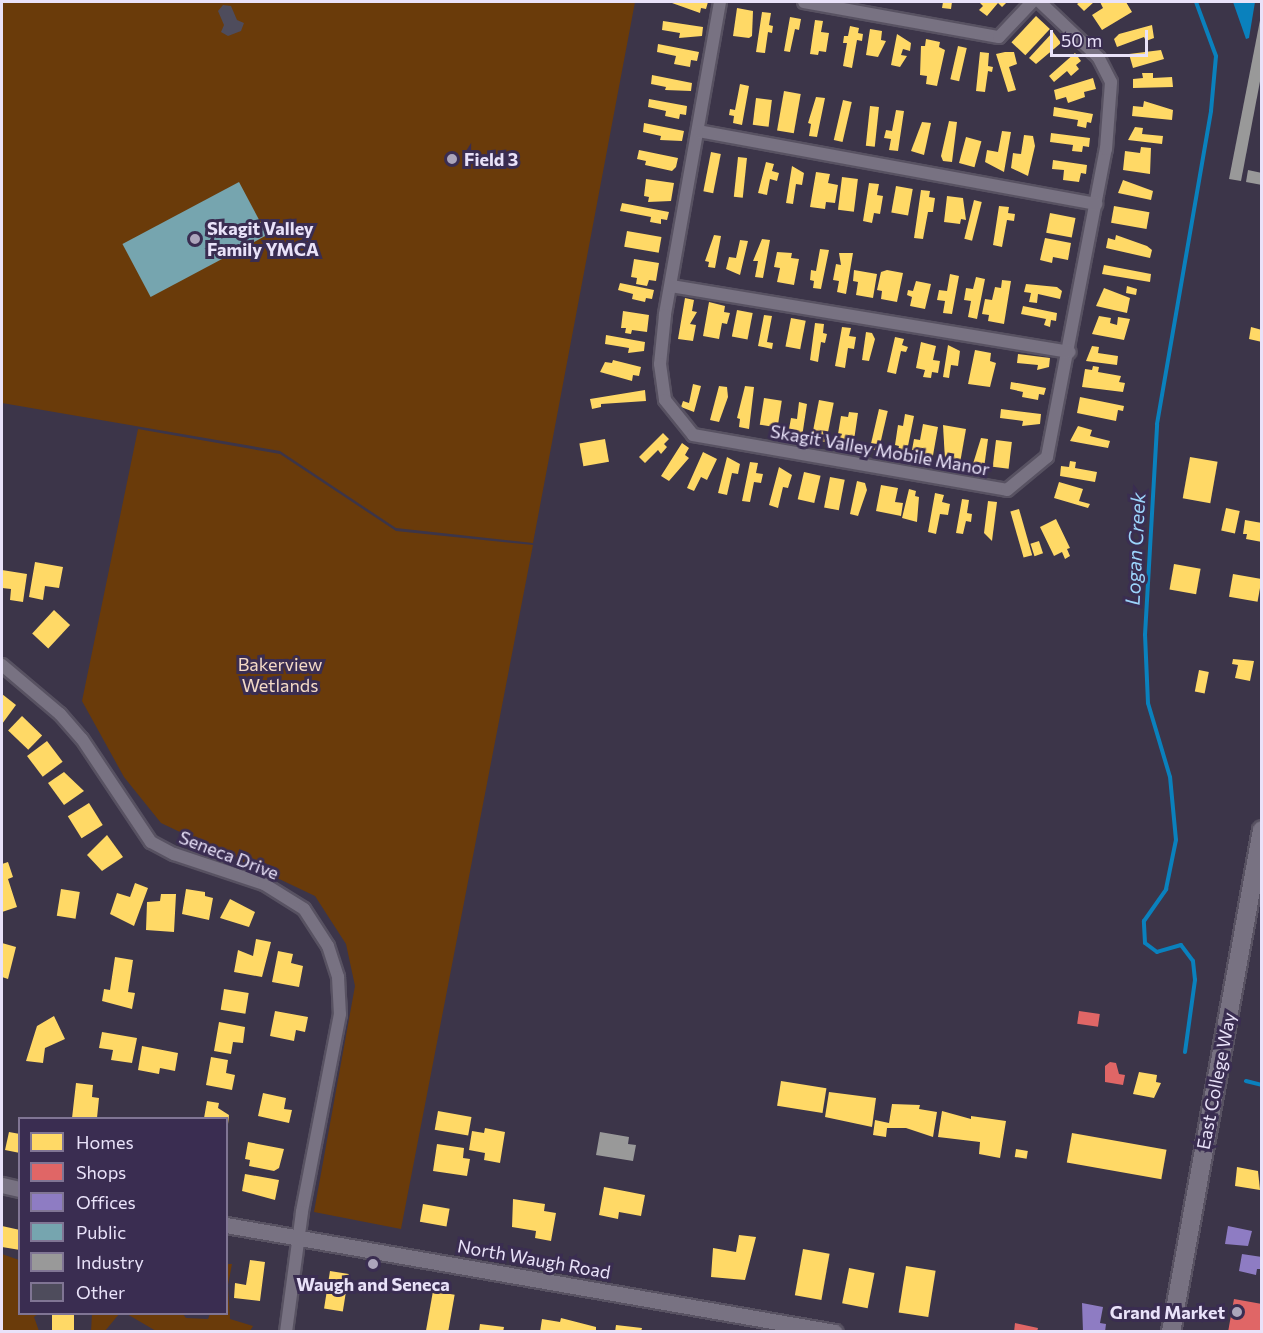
<!DOCTYPE html>
<html>
<head>
<meta charset="utf-8">
<style>
  body { margin:0 }
  #map { position:relative; width:1263px; height:1333px; overflow:hidden; background:#3c3549; font-family:Commissioner,sans-serif }
  div>[style] { position:absolute }
  .green>* { inset:0; background:#6a3b0a }
  .water>* { inset:0; background:#0a81bd }
  .homes>* { inset:0; background:#ffd966; transform-origin:0 0 }
  .shops>* { inset:0; background:#e06666; transform-origin:0 0 }
  .offices>* { inset:0; background:#8e7cc3 }
  .public>* { inset:0; background:#76a5af; transform-origin:0 0 }
  .industry>* { inset:0; background:#999 }
  .stream>* { height:4px; margin:-2px; padding:0 2px; transform-origin:2px; border-radius:2px; background:#0a81bd }
  .building>* { inset:0; background:#4e4c5c }
  .roads { filter:drop-shadow(2px 0 #585262) drop-shadow(-2px 0 #585262) drop-shadow(0 2px #585262) drop-shadow(0 -2px #585262) }
  .minor>* { height:12px; margin:-6px; padding:0 6px; transform-origin:6px; border-radius:6px; background:#787282 }
  .tertiary>* { height:15px; margin:-7.5px; padding:0 7.5px; transform-origin:7.5px; border-radius:7.5px; background:#787282 }
  .secondary>* { height:18px; margin:-9px; padding:0 9px; transform-origin:9px; border-radius:9px; background:#787282 }
  .dots>* { width:16px; height:16px; translate:-50% -50%; box-sizing:border-box; border:3px solid #3a2d51; border-radius:50% }
  span { translate:-50% -50%; white-space:nowrap; text-align:center; line-height:1.15; -webkit-text-stroke:6px #3a2d51; paint-order:stroke }
  .poi-label { font-size:18px; color:#e9e2f9; font-weight:700 }
  .left { translate:0 -50%; text-align:left }
  .right { translate:-100% -50%; text-align:right }
  .street-label { font-size:18px; color:#e9e2f9 }
  .park-label { font-size:18px; color:#f4dac6 }
  .water-label { font-size:20px; color:#9cd4fb; font-style:italic }
  .frame { position:absolute; inset:0; border:3px solid #e9e2f9; pointer-events:none }
  .legend { position:absolute; left:18px; top:1117px; width:210px; height:198px; box-sizing:border-box; background:#3a2d51; border:2px solid #807594; margin:0; padding:8px 10px; list-style:none; font-size:18px; color:#e9e2f9 }
  .legend li { display:flex; align-items:center; gap:12px; height:30px }
  .legend b { width:30px; border:2px solid #807594 }
  .scale { position:absolute; left:1050px; top:30px; width:98px; height:27px; box-sizing:border-box; border:3px solid #e9e2f9; border-top:0; padding-left:8px; font-size:18px; line-height:21px; white-space:nowrap; color:#e9e2f9; -webkit-text-stroke:4px #3a2d51; paint-order:stroke }
</style>
</head>
<body>
<div id="map">
  <div class="green">
    <i style="clip-path:polygon(2px 2px,635px 2px,533px 543px,396px 528px,280px 451px,2px 403px)"></i>
    <i style="clip-path:polygon(138px 429px,280px 454px,396px 531px,533px 545px,401px 1229px,314px 1212px,355px 986px,346px 944px,315px 896px,161px 823px,124px 777px,82px 701px)"></i>
    <i style="clip-path:polygon(2px 1254px,19px 1260px,20px 1314px,38px 1314px,34px 1317px,39px 1331px,2px 1331px)"></i>
    <i style="clip-path:polygon(227px 1264px,232px 1264px,228px 1285px,230px 1319px,253px 1326px,250px 1331px,156px 1331px,127px 1314px,183px 1314px,186px 1318px,208px 1319px,210px 1314px,226px 1314px)"></i>
    <i style="clip-path:polygon(92px 1314px,119px 1314px,105px 1331px,91px 1331px)"></i>
  </div>
  <div class="water">
    <i style="clip-path:polygon(1233px 2px,1255px 2px,1249px 38px,1246px 39px)"></i>
  </div>
  <div class="homes">
    <i style="clip-path:polygon(708px 2px,706px 9px,701px 8px,700px 13px,672px 3px)"></i>
    <i style="clip-path:polygon(943px 2px,952px 2px,951px 9px,942px 8px)"></i>
    <i style="clip-path:polygon(979px 2px,1007px 2px,1002px 7px,998px 3px,987px 16px,979px 10px,983px 6px)"></i>
    <i style="clip-path:polygon(1080px 2px,1094px 2px,1084px 11px,1077px 4px)"></i>
    <i style="clip-path:polygon(1100px 2px,1126px 2px,1132px 12px,1102px 30px,1092px 15px,1103px 8px)"></i>
    <i style="clip-path:polygon(737px 8px,753px 11px,752px 36px,749px 38px,733px 36px)"></i>
    <i style="clip-path:polygon(762px 12px,771px 13px,769px 25px,773px 26px,772px 33px,768px 32px,765px 53px,756px 52px)"></i>
    <i style="left:1036px;top:16px;width:19px;height:36px;rotate:43deg"></i>
    <i style="clip-path:polygon(790px 17px,801px 19px,799px 30px,795px 29px,790px 52px,784px 51px)"></i>
    <i style="clip-path:polygon(815px 20px,823px 21px,821px 32px,829px 33px,826px 52px,819px 51px,818px 55px,810px 54px)"></i>
    <i style="clip-path:polygon(663px 21px,703px 27px,702px 36px,679px 38px,680px 33px,662px 30px)"></i>
    <i style="clip-path:polygon(1152px 25px,1154px 38px,1146px 41px,1144px 37px,1117px 47px,1114px 39px,1119px 34px)"></i>
    <i style="clip-path:polygon(850px 26px,859px 28px,858px 33px,863px 34px,862px 41px,857px 40px,852px 68px,843px 66px,847px 43px,843px 43px,844px 36px,848px 36px)"></i>
    <i style="clip-path:polygon(870px 29px,882px 31px,881px 40px,886px 41px,878px 57px,866px 55px)"></i>
    <i style="clip-path:polygon(1053px 32px,1061px 43px,1036px 64px,1029px 58px)"></i>
    <i style="clip-path:polygon(897px 34px,911px 43px,910px 51px,903px 49px,901px 55px,907px 56px,900px 67px,891px 65px)"></i>
    <i style="clip-path:polygon(926px 39px,940px 42px,939px 47px,945px 50px,937px 86px,926px 84px,927px 76px,920px 75px,921px 46px,925px 46px)"></i>
    <i style="clip-path:polygon(658px 44px,699px 52px,697px 61px,691px 60px,690px 67px,674px 64px,676px 56px,657px 52px)"></i>
    <i style="left:958px;top:46px;width:9px;height:34px;rotate:13deg"></i>
    <i style="clip-path:polygon(1161px 50px,1164px 59px,1133px 68px,1129px 54px)"></i>
    <i style="clip-path:polygon(980px 52px,989px 53px,988px 66px,993px 67px,992px 72px,988px 71px,985px 92px,976px 91px)"></i>
    <i style="clip-path:polygon(1005px 52px,1014px 52px,1017px 64px,1009px 67px,1016px 90px,1008px 92px,996px 54px)"></i>
    <i style="clip-path:polygon(1075px 53px,1081px 61px,1076px 65px,1079px 69px,1071px 76px,1067px 71px,1054px 82px,1049px 76px)"></i>
    <i style="clip-path:polygon(1142px 73px,1153px 73px,1153px 78px,1172px 77px,1173px 87px,1133px 88px,1133px 79px,1143px 78px)"></i>
    <i style="clip-path:polygon(652px 75px,692px 83px,691px 91px,665px 90px,666px 87px,651px 84px)"></i>
    <i style="clip-path:polygon(1093px 78px,1096px 89px,1084px 92px,1085px 97px,1068px 103px,1066px 97px,1056px 100px,1054px 90px)"></i>
    <i style="clip-path:polygon(740px 84px,749px 86px,742px 125px,733px 123px,734px 116px,729px 115px,730px 109px,735px 110px)"></i>
    <i style="left:784px;top:91px;width:17px;height:40px;rotate:10deg"></i>
    <i style="clip-path:polygon(816px 97px,825px 98px,817px 137px,809px 136px,811px 124px,808px 123px)"></i>
    <i style="left:756px;top:98px;width:16px;height:27px;rotate:7deg"></i>
    <i style="clip-path:polygon(649px 99px,687px 106px,686px 115px,680px 114px,679px 119px,665px 116px,666px 111px,648px 107px)"></i>
    <i style="left:843px;top:100px;width:9px;height:41px;rotate:13deg"></i>
    <i style="clip-path:polygon(1144px 101px,1173px 110px,1172px 120px,1132px 116px,1133px 106px,1143px 107px)"></i>
    <i style="left:870px;top:106px;width:9px;height:40px;rotate:6deg"></i>
    <i style="clip-path:polygon(1054px 107px,1093px 114px,1091px 123px,1087px 122px,1086px 128px,1077px 126px,1078px 120px,1053px 116px)"></i>
    <i style="clip-path:polygon(896px 110px,904px 111px,898px 151px,889px 150px,891px 139px,884px 138px,886px 130px,892px 131px)"></i>
    <i style="clip-path:polygon(949px 121px,957px 122px,952px 162px,943px 161px,941px 156px)"></i>
    <i style="clip-path:polygon(922px 122px,931px 123px,924px 155px,911px 151px)"></i>
    <i style="clip-path:polygon(644px 123px,684px 131px,682px 141px,660px 140px,661px 136px,643px 132px)"></i>
    <i style="clip-path:polygon(1135px 127px,1143px 128px,1142px 134px,1163px 136px,1162px 144px,1128px 140px)"></i>
    <i style="clip-path:polygon(1002px 131px,1011px 132px,1004px 172px,985px 162px,987px 150px,998px 152px)"></i>
    <i style="clip-path:polygon(1051px 133px,1090px 138px,1089px 147px,1083px 146px,1082px 152px,1072px 151px,1073px 145px,1050px 142px)"></i>
    <i style="clip-path:polygon(1024px 135px,1033px 136px,1035px 146px,1028px 176px,1011px 168px,1013px 153px,1021px 154px)"></i>
    <i style="left:966px;top:137px;width:16px;height:27px;rotate:15deg"></i>
    <i style="clip-path:polygon(1141px 147px,1151px 148px,1150px 174px,1123px 170px,1125px 151px,1140px 153px)"></i>
    <i style="clip-path:polygon(639px 150px,678px 158px,676px 167px,672px 171px,645px 165px,646px 161px,637px 159px)"></i>
    <i style="left:711px;top:152px;width:10px;height:40px;rotate:11deg"></i>
    <i style="left:738px;top:157px;width:9px;height:40px;rotate:6deg"></i>
    <i style="clip-path:polygon(1053px 160px,1087px 165px,1086px 174px,1081px 173px,1079px 182px,1063px 180px,1064px 170px,1052px 169px)"></i>
    <i style="clip-path:polygon(766px 162px,774px 164px,772px 171px,779px 173px,777px 181px,770px 179px,767px 195px,758px 193px)"></i>
    <i style="clip-path:polygon(792px 166px,804px 173px,802px 185px,796px 184px,793px 204px,786px 203px)"></i>
    <i style="clip-path:polygon(816px 172px,830px 174px,828px 183px,838px 185px,835px 203px,826px 202px,825px 209px,810px 207px)"></i>
    <i style="left:842px;top:177px;width:16px;height:33px;rotate:7deg"></i>
    <i style="clip-path:polygon(646px 179px,674px 183px,671px 201px,648px 202px,649px 197px,644px 196px)"></i>
    <i style="clip-path:polygon(1123px 180px,1153px 191px,1151px 200px,1118px 193px)"></i>
    <i style="clip-path:polygon(869px 183px,879px 184px,877px 195px,883px 196px,880px 214px,874px 213px,872px 223px,863px 221px)"></i>
    <i style="left:896px;top:186px;width:17px;height:27px;rotate:10deg"></i>
    <i style="clip-path:polygon(921px 190px,930px 191px,929px 197px,935px 198px,933px 212px,928px 212px,923px 239px,914px 238px)"></i>
    <i style="clip-path:polygon(947px 196px,963px 198px,966px 220px,961px 219px,960px 224px,944px 222px)"></i>
    <i style="left:974px;top:200px;width:8px;height:40px;rotate:14deg"></i>
    <i style="clip-path:polygon(622px 203px,669px 212px,667px 220px,661px 219px,661px 224px,650px 222px,651px 217px,620px 211px)"></i>
    <i style="clip-path:polygon(999px 206px,1009px 207px,1008px 213px,1015px 214px,1014px 221px,1007px 220px,1002px 247px,993px 245px)"></i>
    <i style="left:1114px;top:206px;width:36px;height:17px;rotate:10deg"></i>
    <i style="left:1050px;top:213px;width:26px;height:20px;rotate:11deg"></i>
    <i style="left:627px;top:231px;width:35px;height:16px;rotate:10deg"></i>
    <i style="clip-path:polygon(714px 235px,721px 236px,715px 268px,708px 267px,709px 262px,705px 261px)"></i>
    <i style="clip-path:polygon(1116px 235px,1147px 246px,1152px 250px,1150px 258px,1106px 248px,1108px 238px,1115px 240px)"></i>
    <i style="clip-path:polygon(1045px 238px,1071px 243px,1068px 260px,1053px 257px,1052px 263px,1040px 260px)"></i>
    <i style="clip-path:polygon(762px 239px,770px 240px,763px 278px,755px 277px,758px 261px,753px 261px)"></i>
    <i style="clip-path:polygon(740px 240px,748px 241px,740px 275px,726px 269px,729px 257px,736px 258px)"></i>
    <i style="clip-path:polygon(820px 249px,829px 250px,821px 289px,813px 288px,814px 281px,810px 280px,811px 270px,816px 271px)"></i>
    <i style="clip-path:polygon(777px 252px,792px 253px,791px 258px,799px 259px,794px 285px,777px 282px,780px 268px,774px 267px)"></i>
    <i style="clip-path:polygon(839px 253px,853px 253px,846px 294px,837px 292px,839px 281px,833px 280px,836px 264px,841px 265px)"></i>
    <i style="clip-path:polygon(634px 259px,659px 263px,656px 281px,649px 280px,647px 286px,636px 284px,637px 278px,631px 277px)"></i>
    <i style="clip-path:polygon(1104px 265px,1151px 274px,1150px 282px,1102px 274px)"></i>
    <i style="clip-path:polygon(854px 270px,877px 274px,873px 298px,856px 295px,858px 282px,853px 281px)"></i>
    <i style="clip-path:polygon(887px 270px,903px 273px,897px 302px,881px 299px,882px 291px,877px 290px,881px 272px)"></i>
    <i style="clip-path:polygon(950px 274px,959px 276px,952px 314px,943px 313px,945px 301px,937px 300px,939px 290px,947px 291px)"></i>
    <i style="clip-path:polygon(976px 277px,985px 279px,977px 319px,968px 317px,971px 301px,964px 300px,966px 288px,973px 289px)"></i>
    <i style="clip-path:polygon(1002px 280px,1011px 281px,1004px 324px,988px 321px,989px 315px,982px 314px,985px 299px,992px 300px,995px 287px,1001px 288px)"></i>
    <i style="clip-path:polygon(916px 281px,931px 284px,925px 309px,910px 306px,912px 297px,907px 295px,908px 290px,913px 291px)"></i>
    <i style="clip-path:polygon(620px 283px,654px 290px,652px 299px,646px 298px,645px 302px,632px 299px,633px 294px,618px 290px)"></i>
    <i style="clip-path:polygon(1026px 284px,1057px 287px,1062px 291px,1060px 299px,1038px 294px,1037px 303px,1029px 302px,1031px 293px,1024px 292px)"></i>
    <i style="clip-path:polygon(1127px 286px,1137px 289px,1136px 295px,1126px 293px)"></i>
    <i style="clip-path:polygon(1104px 288px,1130px 298px,1127px 313px,1096px 306px)"></i>
    <i style="clip-path:polygon(685px 298px,694px 300px,692px 311px,697px 312px,690px 324px,696px 325px,693px 341px,678px 339px)"></i>
    <i style="clip-path:polygon(709px 302px,725px 306px,724px 312px,730px 313px,727px 324px,722px 323px,719px 339px,703px 336px)"></i>
    <i style="clip-path:polygon(1023px 306px,1057px 313px,1056px 321px,1051px 320px,1050px 327px,1044px 325px,1046px 319px,1021px 314px)"></i>
    <i style="left:737px;top:310px;width:16px;height:27px;rotate:11deg"></i>
    <i style="clip-path:polygon(623px 311px,649px 315px,647px 332px,632px 330px,631px 334px,625px 333px,626px 328px,621px 328px)"></i>
    <i style="clip-path:polygon(764px 315px,772px 316px,767px 342px,773px 343px,772px 349px,758px 346px)"></i>
    <i style="clip-path:polygon(1099px 316px,1111px 318px,1110px 323px,1117px 325px,1118px 317px,1130px 319px,1124px 340px,1092px 334px)"></i>
    <i style="left:791px;top:318px;width:15px;height:29px;rotate:11deg"></i>
    <i style="clip-path:polygon(815px 323px,824px 324px,823px 333px,827px 334px,825px 343px,821px 342px,818px 362px,810px 360px)"></i>
    <i style="clip-path:polygon(842px 327px,851px 328px,849px 336px,856px 337px,854px 349px,848px 348px,845px 368px,835px 366px)"></i>
    <i style="clip-path:polygon(1251px 327px,1262px 330px,1262px 342px,1249px 339px)"></i>
    <i style="clip-path:polygon(866px 332px,872px 333px,875px 339px,869px 361px,862px 360px)"></i>
    <i style="clip-path:polygon(606px 335px,645px 342px,644px 351px,628px 353px,629px 348px,605px 344px)"></i>
    <i style="clip-path:polygon(895px 337px,904px 339px,902px 345px,908px 347px,906px 352px,901px 351px,896px 374px,887px 372px)"></i>
    <i style="clip-path:polygon(921px 342px,936px 346px,933px 360px,940px 361px,938px 373px,932px 372px,931px 378px,923px 377px,925px 370px,916px 368px)"></i>
    <i style="clip-path:polygon(948px 345px,960px 351px,958px 366px,951px 365px,949px 378px,943px 377px)"></i>
    <i style="clip-path:polygon(1092px 346px,1099px 347px,1098px 353px,1118px 356px,1117px 365px,1086px 361px)"></i>
    <i style="clip-path:polygon(975px 350px,991px 353px,990px 361px,996px 363px,990px 387px,968px 384px)"></i>
    <i style="clip-path:polygon(1018px 354px,1050px 358px,1049px 367px,1037px 370px,1038px 365px,1017px 363px)"></i>
    <i style="clip-path:polygon(613px 360px,641px 367px,639px 376px,633px 375px,632px 381px,600px 372px,605px 362px,612px 363px)"></i>
    <i style="clip-path:polygon(1093px 366px,1099px 367px,1098px 372px,1121px 376px,1119px 382px,1125px 383px,1123px 392px,1082px 387px,1085px 369px,1092px 370px)"></i>
    <i style="clip-path:polygon(1011px 382px,1046px 388px,1044px 395px,1039px 394px,1038px 400px,1022px 397px,1023px 392px,1010px 389px)"></i>
    <i style="clip-path:polygon(693px 384px,701px 386px,694px 412px,681px 407px,683px 401px,689px 403px)"></i>
    <i style="clip-path:polygon(719px 386px,727px 387px,728px 397px,719px 422px,710px 420px)"></i>
    <i style="clip-path:polygon(745px 386px,754px 387px,749px 429px,739px 427px,740px 419px,737px 418px)"></i>
    <i style="clip-path:polygon(645px 390px,646px 401px,601px 404px,601px 407px,592px 409px,590px 399px)"></i>
    <i style="clip-path:polygon(1080px 397px,1124px 406px,1123px 411px,1118px 410px,1116px 421px,1077px 413px)"></i>
    <i style="left:764px;top:398px;width:18px;height:27px;rotate:9deg"></i>
    <i style="left:819px;top:400px;width:15px;height:40px;rotate:11deg"></i>
    <i style="clip-path:polygon(799px 402px,807px 404px,802px 437px,793px 436px,794px 430px,789px 429px,791px 418px,797px 419px)"></i>
    <i style="left:879px;top:409px;width:9px;height:41px;rotate:13deg"></i>
    <i style="clip-path:polygon(1001px 409px,1041px 414px,1040px 424px,1022px 426px,1023px 421px,1000px 418px)"></i>
    <i style="clip-path:polygon(849px 412px,858px 413px,853px 447px,837px 440px,841px 416px,848px 417px)"></i>
    <i style="clip-path:polygon(905px 414px,914px 416px,906px 456px,897px 454px,899px 446px,895px 445px,898px 425px,903px 426px)"></i>
    <i style="clip-path:polygon(923px 424px,938px 427px,932px 461px,917px 459px,918px 451px,912px 450px,914px 439px,920px 440px)"></i>
    <i style="clip-path:polygon(943px 425px,966px 429px,960px 463px,945px 460px)"></i>
    <i style="clip-path:polygon(1078px 426px,1092px 430px,1090px 436px,1110px 441px,1108px 448px,1070px 441px)"></i>
    <i style="clip-path:polygon(663px 433px,669px 439px,664px 444px,667px 447px,661px 454px,658px 450px,645px 463px,639px 457px)"></i>
    <i style="clip-path:polygon(981px 438px,988px 439px,984px 468px,972px 467px)"></i>
    <i style="left:605px;top:439px;width:23px;height:26px;rotate:80deg"></i>
    <i style="left:996px;top:440px;width:16px;height:27px;rotate:7deg"></i>
    <i style="clip-path:polygon(682px 443px,689px 448px,685px 455px,689px 458px,669px 481px,661px 476px)"></i>
    <i style="clip-path:polygon(703px 452px,717px 459px,707px 480px,701px 477px,694px 491px,687px 488px)"></i>
    <i style="clip-path:polygon(727px 457px,740px 464px,738px 474px,732px 473px,727px 495px,718px 493px)"></i>
    <i style="left:1190px;top:457px;width:28px;height:42px;rotate:10deg"></i>
    <i style="clip-path:polygon(1070px 461px,1076px 462px,1075px 468px,1097px 472px,1095px 482px,1060px 476px,1061px 466px,1069px 467px)"></i>
    <i style="clip-path:polygon(750px 462px,758px 463px,756px 473px,763px 474px,761px 483px,754px 482px,750px 502px,742px 501px)"></i>
    <i style="clip-path:polygon(779px 467px,792px 475px,788px 488px,783px 487px,778px 508px,769px 505px)"></i>
    <i style="left:804px;top:472px;width:17px;height:28px;rotate:13deg"></i>
    <i style="left:830px;top:477px;width:15px;height:31px;rotate:11deg"></i>
    <i style="clip-path:polygon(857px 481px,865px 483px,867px 490px,858px 516px,850px 514px)"></i>
    <i style="clip-path:polygon(1059px 482px,1083px 489px,1079px 501px,1090px 504px,1088px 508px,1054px 498px)"></i>
    <i style="clip-path:polygon(881px 485px,898px 488px,895px 502px,903px 503px,901px 516px,876px 511px)"></i>
    <i style="clip-path:polygon(909px 489px,916px 491px,915px 496px,919px 497px,917px 522px,902px 518px)"></i>
    <i style="clip-path:polygon(935px 493px,944px 495px,942px 502px,950px 504px,948px 515px,940px 514px,936px 534px,928px 532px)"></i>
    <i style="clip-path:polygon(962px 499px,969px 500px,967px 513px,972px 514px,971px 522px,966px 521px,963px 534px,956px 533px)"></i>
    <i style="clip-path:polygon(988px 501px,997px 502px,992px 541px,984px 533px)"></i>
    <i style="left:1226px;top:508px;width:14px;height:23px;rotate:12deg"></i>
    <i style="left:1019px;top:509px;width:48px;height:9px;rotate:74deg"></i>
    <i style="clip-path:polygon(1056px 519px,1070px 548px,1067px 549px,1070px 556px,1065px 559px,1062px 552px,1054px 556px,1040px 527px)"></i>
    <i style="clip-path:polygon(1245px 520px,1262px 523px,1262px 542px,1246px 539px,1247px 534px,1243px 534px)"></i>
    <i style="left:1039px;top:541px;width:13px;height:9px;rotate:72deg"></i>
    <i style="clip-path:polygon(35px 562px,63px 567px,59px 588px,45px 586px,43px 600px,29px 597px)"></i>
    <i style="left:1174px;top:564px;width:27px;height:26px;rotate:10deg"></i>
    <i style="clip-path:polygon(2px 570px,27px 574px,23px 602px,10px 600px,11px 589px,2px 588px)"></i>
    <i style="left:1233px;top:574px;width:29px;height:23px;rotate:10deg"></i>
    <i style="left:54px;top:610px;width:22px;height:32px;rotate:43deg"></i>
    <i style="clip-path:polygon(1233px 659px,1254px 661px,1250px 681px,1235px 678px,1238px 665px,1232px 664px)"></i>
    <i style="left:1199px;top:670px;width:10px;height:22px;rotate:11deg"></i>
    <i style="clip-path:polygon(2px 694px,16px 705px,2px 724px)"></i>
    <i style="left:22px;top:716px;width:28px;height:20px;rotate:44deg"></i>
    <i style="left:47px;top:741px;width:26px;height:25px;rotate:53deg"></i>
    <i style="clip-path:polygon(64px 772px,84px 791px,64px 805px,48px 783px)"></i>
    <i style="left:89px;top:803px;width:26px;height:25px;rotate:58deg"></i>
    <i style="clip-path:polygon(107px 835px,123px 857px,102px 871px,87px 855px)"></i>
    <i style="clip-path:polygon(8px 862px,13px 877px,8px 879px,17px 907px,2px 912px,2px 864px)"></i>
    <i style="clip-path:polygon(135px 883px,148px 888px,134px 926px,110px 914px,117px 893px,130px 897px)"></i>
    <i style="left:61px;top:889px;width:19px;height:27px;rotate:9deg"></i>
    <i style="clip-path:polygon(186px 889px,205px 892px,205px 896px,213px 898px,209px 920px,182px 914px)"></i>
    <i style="clip-path:polygon(161px 894px,176px 894px,174px 932px,146px 930px,147px 902px,160px 901px)"></i>
    <i style="clip-path:polygon(230px 899px,255px 912px,249px 927px,220px 918px)"></i>
    <i style="clip-path:polygon(256px 939px,271px 942px,262px 977px,234px 972px,238px 950px,253px 956px)"></i>
    <i style="clip-path:polygon(2px 943px,16px 947px,8px 979px,2px 977px)"></i>
    <i style="clip-path:polygon(278px 951px,293px 954px,291px 963px,303px 966px,299px 987px,272px 982px)"></i>
    <i style="clip-path:polygon(115px 957px,133px 960px,128px 992px,135px 993px,132px 1009px,102px 1001px,104px 989px,110px 990px)"></i>
    <i style="left:224px;top:989px;width:25px;height:21px;rotate:9deg"></i>
    <i style="clip-path:polygon(275px 1011px,308px 1017px,305px 1032px,296px 1030px,294px 1041px,270px 1036px)"></i>
    <i style="clip-path:polygon(54px 1016px,65px 1039px,45px 1048px,43px 1063px,26px 1061px,37px 1026px)"></i>
    <i style="clip-path:polygon(219px 1022px,245px 1027px,243px 1043px,233px 1042px,231px 1054px,214px 1051px)"></i>
    <i style="clip-path:polygon(102px 1032px,137px 1038px,132px 1063px,111px 1060px,113px 1050px,99px 1048px)"></i>
    <i style="clip-path:polygon(142px 1046px,178px 1053px,175px 1071px,160px 1068px,159px 1074px,138px 1070px)"></i>
    <i style="clip-path:polygon(211px 1057px,228px 1060px,226px 1073px,235px 1075px,232px 1090px,206px 1085px)"></i>
    <i style="clip-path:polygon(1139px 1072px,1157px 1075px,1156px 1082px,1161px 1083px,1154px 1098px,1133px 1094px)"></i>
    <i style="left:781px;top:1081px;width:46px;height:25px;rotate:9deg"></i>
    <i style="clip-path:polygon(76px 1083px,93px 1085px,92px 1097px,99px 1098px,97px 1118px,72px 1118px)"></i>
    <i style="clip-path:polygon(829px 1092px,876px 1098px,872px 1127px,825px 1117px)"></i>
    <i style="clip-path:polygon(263px 1093px,286px 1098px,284px 1109px,292px 1110px,289px 1123px,258px 1116px)"></i>
    <i style="clip-path:polygon(207px 1101px,219px 1103px,218px 1108px,229px 1115px,228px 1124px,226px 1118px,204px 1118px)"></i>
    <i style="clip-path:polygon(892px 1104px,920px 1105px,919px 1109px,937px 1112px,933px 1137px,906px 1128px,887px 1128px,886px 1137px,873px 1135px,875px 1120px,889px 1123px)"></i>
    <i style="left:438px;top:1111px;width:34px;height:19px;rotate:10deg"></i>
    <i style="clip-path:polygon(942px 1111px,971px 1119px,971px 1116px,1006px 1121px,1000px 1158px,979px 1154px,980px 1142px,938px 1137px)"></i>
    <i style="clip-path:polygon(485px 1128px,505px 1132px,500px 1163px,484px 1160px,485px 1153px,469px 1150px,472px 1131px,484px 1133px)"></i>
    <i style="clip-path:polygon(9px 1132px,20px 1134px,20px 1153px,5px 1150px)"></i>
    <i style="left:1072px;top:1133px;width:96px;height:30px;rotate:10deg"></i>
    <i style="clip-path:polygon(248px 1142px,284px 1149px,279px 1168px,274px 1171px,249px 1166px,250px 1160px,245px 1159px)"></i>
    <i style="clip-path:polygon(437px 1144px,464px 1148px,463px 1158px,470px 1159px,467px 1176px,433px 1171px)"></i>
    <i style="left:1016px;top:1149px;width:12px;height:8px;rotate:9deg"></i>
    <i style="clip-path:polygon(1237px 1167px,1258px 1171px,1260px 1190px,1235px 1186px)"></i>
    <i style="clip-path:polygon(245px 1174px,279px 1180px,275px 1200px,242px 1191px)"></i>
    <i style="clip-path:polygon(604px 1187px,645px 1195px,641px 1216px,619px 1212px,618px 1219px,599px 1215px)"></i>
    <i style="clip-path:polygon(513px 1199px,545px 1204px,544px 1211px,556px 1213px,551px 1241px,535px 1238px,536px 1231px,512px 1227px)"></i>
    <i style="left:423px;top:1204px;width:27px;height:18px;rotate:10deg"></i>
    <i style="clip-path:polygon(2px 1226px,20px 1230px,20px 1250px,2px 1247px)"></i>
    <i style="clip-path:polygon(739px 1235px,756px 1237px,745px 1280px,711px 1277px,713px 1248px,736px 1252px)"></i>
    <i style="left:803px;top:1249px;width:27px;height:47px;rotate:10deg"></i>
    <i style="clip-path:polygon(250px 1260px,265px 1262px,260px 1301px,234px 1298px,235px 1283px,246px 1285px)"></i>
    <i style="left:906px;top:1266px;width:30px;height:47px;rotate:9deg"></i>
    <i style="left:849px;top:1268px;width:26px;height:36px;rotate:11deg"></i>
    <i style="left:330px;top:1271px;width:19px;height:38px;rotate:9deg"></i>
    <i style="left:433px;top:1291px;width:22px;height:42px;rotate:10deg"></i>
    <i style="left:52px;top:1314px;width:22px;height:18px"></i>
    <i style="clip-path:polygon(561px 1318px,596px 1327px,596px 1332px,540px 1332px,542px 1319px,560px 1322px)"></i>
    <i style="clip-path:polygon(480px 1324px,504px 1327px,503px 1332px,479px 1332px)"></i>
    <i style="clip-path:polygon(616px 1325px,642px 1328px,641px 1332px,615px 1332px)"></i>
  </div>
  <div class="shops">
    <i style="left:1079px;top:1011px;width:21px;height:13px;rotate:8deg"></i>
    <i style="clip-path:polygon(1110px 1062px,1116px 1063px,1119px 1074px,1125px 1075px,1123px 1085px,1105px 1082px,1105px 1066px)"></i>
    <i style="clip-path:polygon(1234px 1299px,1262px 1304px,1262px 1332px,1228px 1332px)"></i>
    <i style="clip-path:polygon(1015px 1323px,1038px 1328px,1037px 1332px,1014px 1332px)"></i>
  </div>
  <div class="offices">
    <i style="clip-path:polygon(1228px 1226px,1252px 1231px,1248px 1246px,1225px 1244px)"></i>
    <i style="clip-path:polygon(1242px 1254px,1262px 1257px,1262px 1269px,1257px 1269px,1256px 1275px,1239px 1271px)"></i>
    <i style="clip-path:polygon(1082px 1303px,1103px 1307px,1100px 1323px,1106px 1324px,1105px 1332px,1083px 1332px)"></i>
  </div>
  <div class="public">
    <i style="left:239px;top:182px;width:60px;height:132px;rotate:62deg"></i>
  </div>
  <div class="industry">
    <i style="clip-path:polygon(1262px 10px,1262px 71px,1241px 181px,1229px 179px)"></i>
    <i style="clip-path:polygon(1248px 170px,1262px 173px,1262px 185px,1246px 182px)"></i>
    <i style="clip-path:polygon(600px 1132px,629px 1137px,628px 1144px,636px 1145px,633px 1161px,596px 1155px)"></i>
  </div>
  <div class="stream">
    <i style="left:1185px;top:1052px;width:73px;rotate:-82.1deg"></i>
    <i style="left:1195px;top:980px;width:19px;rotate:-96deg"></i>
    <i style="left:1193px;top:961px;width:20px;rotate:-127deg"></i>
    <i style="left:1181px;top:945px;width:25px;rotate:164deg"></i>
    <i style="left:1157px;top:952px;width:15px;rotate:-143deg"></i>
    <i style="left:1145px;top:943px;width:22px;rotate:-93deg"></i>
    <i style="left:1144px;top:921px;width:39px;rotate:-55deg"></i>
    <i style="left:1166px;top:889px;width:50px;rotate:-78.5deg"></i>
    <i style="left:1176px;top:840px;width:63px;rotate:-95.4deg"></i>
    <i style="left:1170px;top:777px;width:77px;rotate:-106.6deg"></i>
    <i style="left:1148px;top:703px;width:68px;rotate:-92.5deg"></i>
    <i style="left:1145px;top:635px;width:211px;rotate:-86.7deg"></i>
    <i style="left:1157px;top:424px;width:318px;rotate:-80.2deg"></i>
    <i style="left:1211px;top:111px;width:55px;rotate:-84.8deg"></i>
    <i style="left:1216px;top:56px;width:58px;rotate:-110.3deg"></i>
    <i style="left:1246px;top:1081px;width:16px;rotate:14deg"></i>
  </div>
  <div class="building">
    <i style="clip-path:polygon(223px 5px,231px 6px,237px 20px,244px 23px,241px 31px,228px 36px,221px 32px,224px 25px,218px 11px)"></i>
  </div>
  <div class="roads">
    <div class="minor">
      <i style="left:720px;top:2px;width:318px;rotate:100deg"></i>
      <i style="left:665px;top:315px;width:49px;rotate:95.8deg"></i>
      <i style="left:660px;top:364px;width:36px;rotate:82deg"></i>
      <i style="left:665px;top:400px;width:45px;rotate:51.3deg"></i>
      <i style="left:693px;top:435px;width:319px;rotate:9.9deg"></i>
      <i style="left:1007px;top:490px;width:52px;rotate:-39.5deg"></i>
      <i style="left:1047px;top:457px;width:314px;rotate:-79.2deg"></i>
      <i style="left:1106px;top:149px;width:67px;rotate:-85.7deg"></i>
      <i style="left:1111px;top:82px;width:27px;rotate:-117deg"></i>
      <i style="left:1099px;top:58px;width:81px;rotate:-136.5deg"></i>
      <i style="left:804px;top:2px;width:198px;rotate:10.2deg"></i>
      <i style="left:999px;top:37px;width:48px;rotate:-46.7deg"></i>
      <i style="left:698px;top:131px;width:405px;rotate:10.4deg"></i>
      <i style="left:671px;top:286px;width:404px;rotate:9.4deg"></i>
      <i style="left:2px;top:665px;width:76px;rotate:40.2deg"></i>
      <i style="left:60px;top:714px;width:33px;rotate:49deg"></i>
      <i style="left:82px;top:739px;width:124px;rotate:56.2deg"></i>
      <i style="left:151px;top:842px;width:26px;rotate:28deg"></i>
      <i style="left:174px;top:854px;width:95px;rotate:18.4deg"></i>
      <i style="left:264px;top:884px;width:47px;rotate:32deg"></i>
      <i style="left:304px;top:909px;width:44px;rotate:57deg"></i>
      <i style="left:328px;top:946px;width:33px;rotate:72deg"></i>
      <i style="left:338px;top:977px;width:37px;rotate:87deg"></i>
      <i style="left:340px;top:1014px;width:202px;rotate:100.9deg"></i>
      <i style="left:302px;top:1212px;width:121px;rotate:97.6deg"></i>
    </div>
    <div class="tertiary">
      <i style="left:2px;top:1185px;width:18px;rotate:13deg"></i>
      <i style="left:226px;top:1225px;width:618px;rotate:9.97deg"></i>
    </div>
    <div class="secondary">
      <i style="left:1171px;top:1332px;width:510px;rotate:-79.73deg"></i>
    </div>
  </div>
  <div class="dots">
    <i style="left:452px;top:159px;background:#aca5bb"></i>
    <i style="left:195px;top:239px;background:#aca5bb"></i>
    <i style="left:373px;top:1264px;background:#aca5bb"></i>
    <i style="left:1237px;top:1312px;background:#aca5bb"></i>
  </div>
  <div class="poi-label">
    <span class="left" style="left:464px;top:159px">Field 3</span>
    <span class="left" style="left:207px;top:239px">Skagit Valley<br>Family YMCA</span>
    <span style="left:373px;top:1284px">Waugh and Seneca</span>
    <span class="right" style="left:1225px;top:1312px">Grand Market</span>
  </div>
  <div class="street-label">
    <span style="left:880px;top:450px;rotate:10deg">Skagit Valley Mobile Manor</span>
    <span style="left:229px;top:855px;rotate:21deg">Seneca Drive</span>
    <span style="left:1216px;top:1081px;rotate:-79deg">East College Way</span>
    <span style="left:534px;top:1259px;rotate:10deg">North Waugh Road</span>
  </div>
  <div class="park-label">
    <span style="left:280px;top:675px">Bakerview<br>Wetlands</span>
  </div>
  <div class="water-label">
    <span style="left:1135px;top:549px;rotate:-87deg">Logan Creek</span>
  </div>
  <div class="frame"></div>
  <ul class="legend">
  <li><b style="height:16px;background:#ffd966"></b>Homes</li>
  <li><b style="height:16px;background:#e06666"></b>Shops</li>
  <li><b style="height:16px;background:#8e7cc3"></b>Offices</li>
  <li><b style="height:16px;background:#76a5af"></b>Public</li>
  <li><b style="height:16px;background:#999"></b>Industry</li>
  <li><b style="height:16px;background:#4e4c5c"></b>Other</li>
  </ul>
  <div class="scale">50 m</div>
</div>
</body>
</html>
